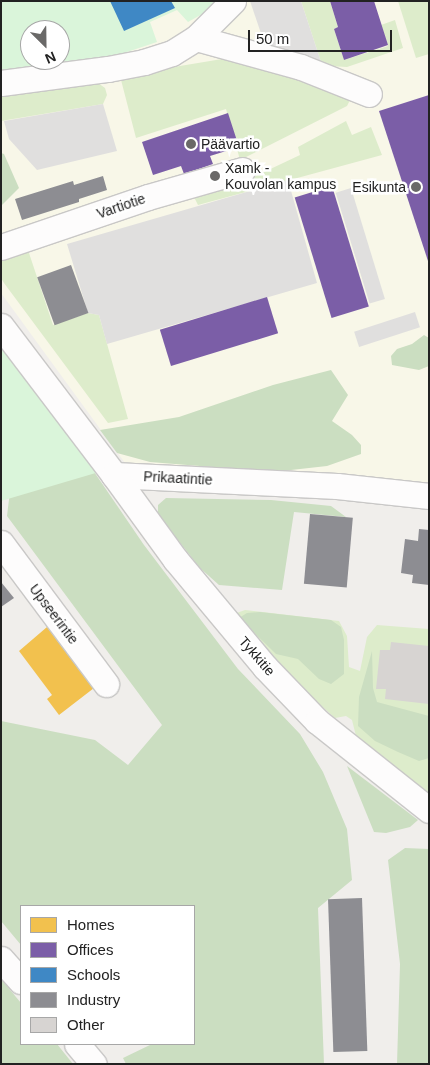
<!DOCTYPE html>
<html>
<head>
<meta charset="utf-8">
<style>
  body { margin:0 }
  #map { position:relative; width:430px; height:1065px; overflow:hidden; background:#f0eeeb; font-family:Helvetica,sans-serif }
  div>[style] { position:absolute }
  .education>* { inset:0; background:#f8f7e8 }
  .grass>* { inset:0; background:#ddeccb }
  .forest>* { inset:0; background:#cbdec1 }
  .park>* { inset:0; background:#daf5da }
  .parking>* { inset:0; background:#e0dfde; transform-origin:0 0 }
  .homes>* { inset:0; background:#f2c14e }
  .offices>* { inset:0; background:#7b5ea7; transform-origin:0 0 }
  .schools>* { inset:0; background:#3f88c5 }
  .industry>* { inset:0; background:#8d8d92; transform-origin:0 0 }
  .building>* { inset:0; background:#d7d4d2 }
  .roads { filter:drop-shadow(1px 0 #c9c8c7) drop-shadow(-1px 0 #c9c8c7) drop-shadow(0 1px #c9c8c7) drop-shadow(0 -1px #c9c8c7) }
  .minor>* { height:25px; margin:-12.5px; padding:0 12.5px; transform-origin:12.5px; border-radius:12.5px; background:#fdfcfc }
  .dots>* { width:14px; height:14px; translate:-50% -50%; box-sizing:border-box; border:2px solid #fff; border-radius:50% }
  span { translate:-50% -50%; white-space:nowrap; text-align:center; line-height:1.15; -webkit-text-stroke:5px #fff; paint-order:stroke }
  .poi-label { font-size:14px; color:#222 }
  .left { translate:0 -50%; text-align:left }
  .right { translate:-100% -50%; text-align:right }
  .street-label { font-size:14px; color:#222 }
  .frame { position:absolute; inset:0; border:2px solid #222; pointer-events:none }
  .legend { position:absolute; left:20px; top:905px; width:175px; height:140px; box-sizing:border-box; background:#fff; border:1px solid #a7a7a7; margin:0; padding:6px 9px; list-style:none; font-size:15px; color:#222 }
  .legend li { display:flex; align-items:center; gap:10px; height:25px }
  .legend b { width:25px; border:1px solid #a7a7a7 }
  .north { position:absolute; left:20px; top:20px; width:50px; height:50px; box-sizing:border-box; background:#fff; border:1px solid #a7a7a7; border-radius:50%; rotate:157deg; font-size:14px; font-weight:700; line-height:20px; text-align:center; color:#222 }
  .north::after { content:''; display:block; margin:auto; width:18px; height:22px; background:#6a6968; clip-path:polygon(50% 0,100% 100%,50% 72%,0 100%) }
  .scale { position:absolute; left:248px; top:30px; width:144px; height:22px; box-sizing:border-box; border:2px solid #222; border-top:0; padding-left:6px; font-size:15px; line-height:18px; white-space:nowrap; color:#222; -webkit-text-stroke:4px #fff; paint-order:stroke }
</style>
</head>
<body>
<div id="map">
  <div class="education">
    <i style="clip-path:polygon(evenodd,1px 1px,429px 1px,429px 487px,125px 463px,1px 293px,1px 1px,30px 30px,60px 30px,60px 60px,30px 60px,30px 30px)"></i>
  </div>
  <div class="grass">
    <i style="clip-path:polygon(301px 1px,330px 1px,338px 27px,334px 29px,344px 60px,388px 46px,381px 25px,395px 20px,403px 48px,347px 67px,329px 66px,321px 62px)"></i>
    <i style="clip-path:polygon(398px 1px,429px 1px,429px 54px,416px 58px)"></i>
    <i style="clip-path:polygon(240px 56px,348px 94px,350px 100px,347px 106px,240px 160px,226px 109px,136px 138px,120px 76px)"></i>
    <i style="clip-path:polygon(98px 83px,105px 88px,107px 95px,103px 104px,1px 121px,1px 95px)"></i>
    <i style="clip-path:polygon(346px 121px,352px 135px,371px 127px,382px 155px,198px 205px,194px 197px,243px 182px,300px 155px,298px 147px)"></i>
    <i style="clip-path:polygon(27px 247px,53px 325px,88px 313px,99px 315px,128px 419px,108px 423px,4px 283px,1px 278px,1px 256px)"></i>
    <i style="clip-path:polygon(245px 610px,339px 621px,347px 636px,349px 667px,360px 671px,367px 637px,377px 625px,429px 629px,429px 796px,356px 736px,352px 720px,346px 716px,335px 718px,300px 687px,234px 614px)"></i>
  </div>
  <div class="forest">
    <i style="clip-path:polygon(1px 153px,4px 154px,19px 188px,1px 206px)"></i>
    <i style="clip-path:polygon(424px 335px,429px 338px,429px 366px,419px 370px,392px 365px,391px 356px,397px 349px,412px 344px)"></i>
    <i style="clip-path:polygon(331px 370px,348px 395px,332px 421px,352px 435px,361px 445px,361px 454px,327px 466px,273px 472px,150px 462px,117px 453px,100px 430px,179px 417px,273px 385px)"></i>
    <i style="clip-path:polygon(73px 441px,144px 545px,238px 669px,300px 734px,323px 772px,347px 829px,352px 880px,318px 908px,324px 1064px,126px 1064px,123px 1058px,152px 1044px,194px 1044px,194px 906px,21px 906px,21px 945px,1px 921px,1px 721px,95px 740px,128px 765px,162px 725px,7px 516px,11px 483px)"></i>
    <i style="clip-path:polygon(166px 498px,271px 500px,331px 506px,346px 517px,294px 512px,282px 590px,219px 585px,200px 568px,158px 515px,158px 505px)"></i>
    <i style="clip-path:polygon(260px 612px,331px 620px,341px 627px,344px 640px,344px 674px,331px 684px,319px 679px,298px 659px,276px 654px,239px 618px,247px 613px)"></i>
    <i style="clip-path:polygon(372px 651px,373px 688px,377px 702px,429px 716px,429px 758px,419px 761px,398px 752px,375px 741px,358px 726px,359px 697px)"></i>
    <i style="clip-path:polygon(347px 766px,418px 820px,410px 827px,386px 833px,374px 832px)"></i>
    <i style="clip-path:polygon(405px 848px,429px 849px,429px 1064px,397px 1064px,400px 964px,388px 860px)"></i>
    <i style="clip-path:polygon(1px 979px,21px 1003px,21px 1044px,57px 1044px,73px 1064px,1px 1064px)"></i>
  </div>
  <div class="park">
    <i style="clip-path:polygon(evenodd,1px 1px,218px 1px,211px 9px,188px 22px,177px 10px,150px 22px,157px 42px,112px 57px,1px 71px,1px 1px,30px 30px,60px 30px,60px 60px,30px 60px,30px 30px)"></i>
    <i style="clip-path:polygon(1px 343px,99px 472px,1px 501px)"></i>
  </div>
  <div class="parking">
    <i style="clip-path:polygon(250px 1px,301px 1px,321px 62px,267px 51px)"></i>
    <i style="clip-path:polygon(103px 104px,117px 151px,37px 170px,9px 139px,4px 121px)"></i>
    <i style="clip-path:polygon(288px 180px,317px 283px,107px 344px,99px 315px,88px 313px,67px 244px)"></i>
    <i style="left:351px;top:188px;width:116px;height:16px;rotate:73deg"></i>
    <i style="left:415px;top:312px;width:16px;height:64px;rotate:72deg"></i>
  </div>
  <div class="homes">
    <i style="clip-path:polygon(47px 627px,94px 688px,59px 715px,47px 699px,52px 695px,19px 651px)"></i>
  </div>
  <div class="offices">
    <i style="clip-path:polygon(330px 1px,374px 1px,388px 45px,344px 60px,334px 29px,338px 27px)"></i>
    <i style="clip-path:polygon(429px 95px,429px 261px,428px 261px,379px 111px)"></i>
    <i style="clip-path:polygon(228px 113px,239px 147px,210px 156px,213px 164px,184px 174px,181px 166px,153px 175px,142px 142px)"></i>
    <i style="left:332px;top:186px;width:126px;height:39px;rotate:73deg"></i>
    <i style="left:267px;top:297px;width:38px;height:112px;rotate:73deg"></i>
  </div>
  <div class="schools">
    <i style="clip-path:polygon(110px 1px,171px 1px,175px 8px,124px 31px)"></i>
  </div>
  <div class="industry">
    <i style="clip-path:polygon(103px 176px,107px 190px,79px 199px,79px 202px,22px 220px,15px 199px,73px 181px,74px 185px)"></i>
    <i style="left:71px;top:265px;width:51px;height:36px;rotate:70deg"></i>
    <i style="left:310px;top:514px;width:43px;height:70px;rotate:5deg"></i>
    <i style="clip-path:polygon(419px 529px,429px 530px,429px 585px,412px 583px,413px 575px,401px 573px,405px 539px,418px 541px)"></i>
    <i style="clip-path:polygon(1px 582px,14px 598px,1px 607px)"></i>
    <i style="left:362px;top:898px;width:153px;height:34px;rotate:88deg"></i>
  </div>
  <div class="building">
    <i style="clip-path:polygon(391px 642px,429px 646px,429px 704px,385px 699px,386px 689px,376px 689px,380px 650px,390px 650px)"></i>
  </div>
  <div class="roads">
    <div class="minor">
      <i style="left:233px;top:1px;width:52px;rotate:135deg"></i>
      <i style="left:196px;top:38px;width:109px;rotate:15.4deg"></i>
      <i style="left:301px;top:67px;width:73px;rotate:21.7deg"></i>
      <i style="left:1px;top:83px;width:108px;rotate:-7.5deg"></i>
      <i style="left:108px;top:69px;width:37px;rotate:-11deg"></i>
      <i style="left:144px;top:62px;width:29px;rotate:-18deg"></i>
      <i style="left:172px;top:53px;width:28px;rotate:-32deg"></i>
      <i style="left:1px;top:247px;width:155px;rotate:-18.8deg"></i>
      <i style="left:148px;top:197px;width:98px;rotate:-16deg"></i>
      <i style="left:1px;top:326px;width:187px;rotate:52.8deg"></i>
      <i style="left:114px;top:475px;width:223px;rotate:2.8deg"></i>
      <i style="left:337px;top:486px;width:93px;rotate:6.2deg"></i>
      <i style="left:114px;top:475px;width:104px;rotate:54deg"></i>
      <i style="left:175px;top:559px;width:141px;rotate:50.2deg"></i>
      <i style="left:265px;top:667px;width:75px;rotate:46.1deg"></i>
      <i style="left:317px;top:721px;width:143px;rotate:38.5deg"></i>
      <i style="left:1px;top:543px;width:176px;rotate:53.3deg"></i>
      <i style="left:1px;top:959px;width:30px;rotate:48deg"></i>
      <i style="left:77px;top:1044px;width:26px;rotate:50deg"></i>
    </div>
  </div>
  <div class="dots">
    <i style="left:191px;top:144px;background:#6a6968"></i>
    <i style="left:215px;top:176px;background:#6a6968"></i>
    <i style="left:416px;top:187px;background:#6a6968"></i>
  </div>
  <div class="poi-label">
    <span class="left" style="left:201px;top:144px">Päävartio</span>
    <span class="left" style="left:225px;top:176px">Xamk -<br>Kouvolan kampus</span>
    <span class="right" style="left:406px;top:187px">Esikunta</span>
  </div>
  <div class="street-label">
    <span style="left:121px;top:206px;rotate:-19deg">Vartiotie</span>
    <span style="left:178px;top:478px;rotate:3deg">Prikaatintie</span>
    <span style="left:54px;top:614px;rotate:53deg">Upseerintie</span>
    <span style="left:257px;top:656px;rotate:49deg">Tykkitie</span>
  </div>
  <div class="frame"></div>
  <ul class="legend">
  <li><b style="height:14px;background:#f2c14e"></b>Homes</li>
  <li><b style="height:14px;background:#7b5ea7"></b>Offices</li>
  <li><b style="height:14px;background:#3f88c5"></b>Schools</li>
  <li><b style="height:14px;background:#8d8d92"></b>Industry</li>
  <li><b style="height:14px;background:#d7d4d2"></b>Other</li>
  </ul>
  <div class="north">N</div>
  <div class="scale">50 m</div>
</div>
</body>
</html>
